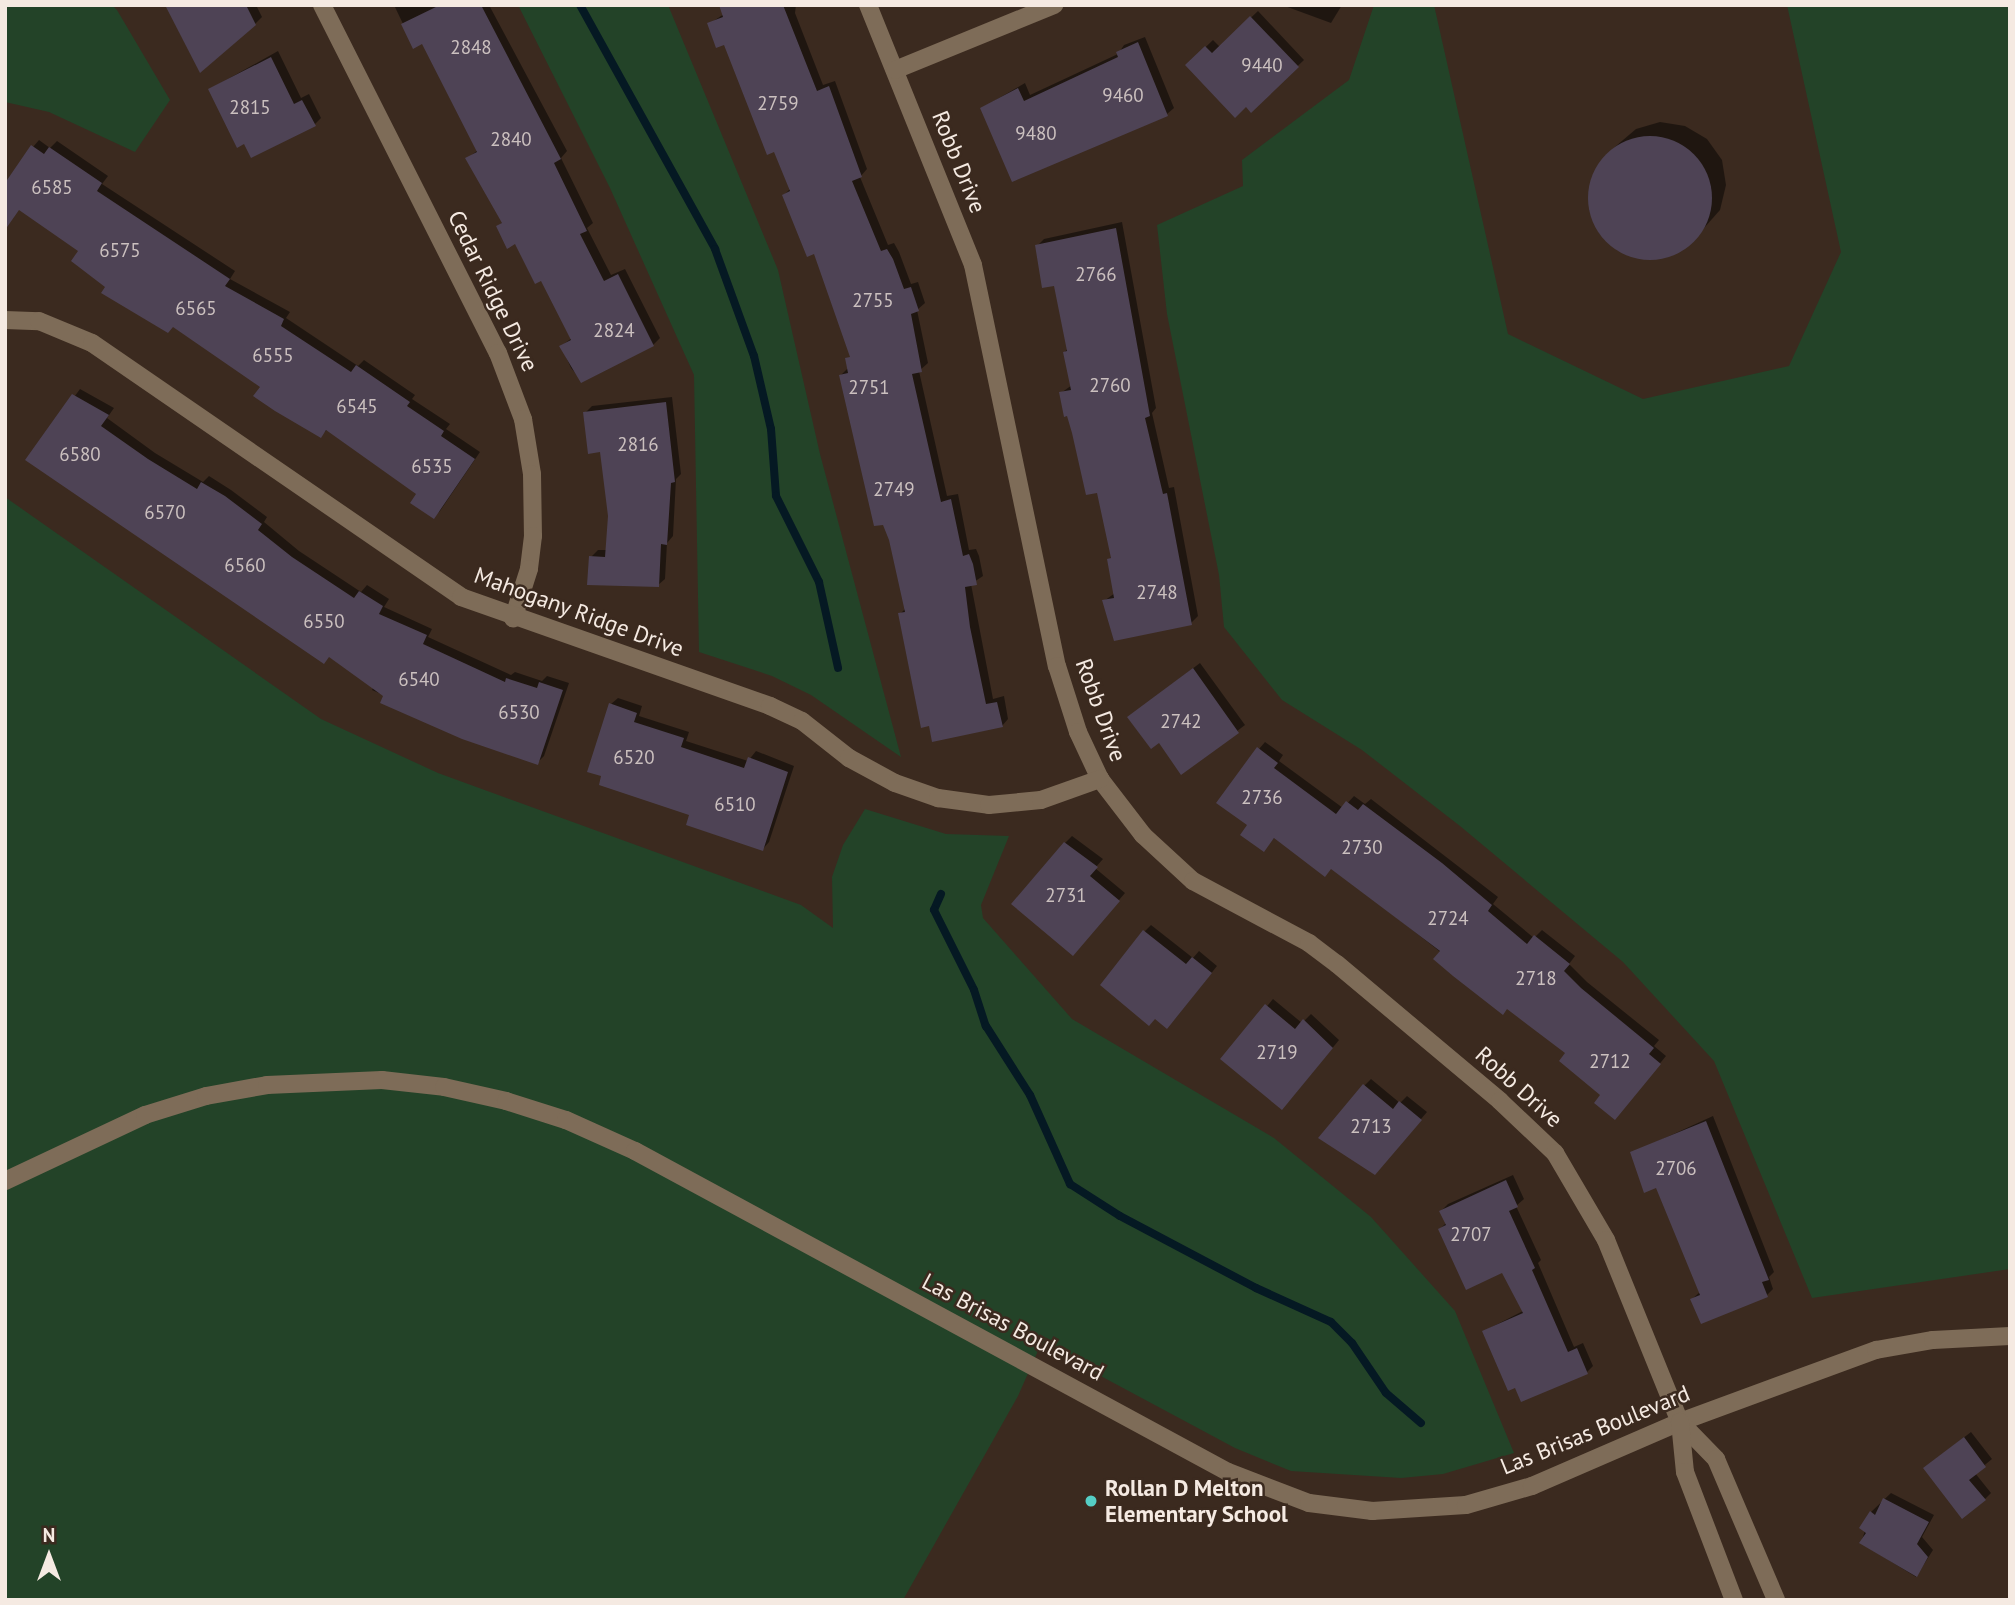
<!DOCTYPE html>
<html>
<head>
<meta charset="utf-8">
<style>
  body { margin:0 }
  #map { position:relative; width:2015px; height:1605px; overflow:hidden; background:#3b2a1f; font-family:"PT Sans",sans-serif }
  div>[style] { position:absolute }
  .green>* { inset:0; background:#234328 }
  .shadow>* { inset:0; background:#0007 }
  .stream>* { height:8px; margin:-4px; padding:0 4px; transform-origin:4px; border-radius:4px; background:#051923 }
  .building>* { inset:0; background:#4e4355 }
  .round { border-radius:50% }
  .minor>* { height:18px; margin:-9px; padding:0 9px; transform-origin:9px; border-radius:9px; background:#7e6c58 }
  .tertiary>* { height:18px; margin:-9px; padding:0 9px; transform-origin:9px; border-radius:9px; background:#7e6c58 }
  .dots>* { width:19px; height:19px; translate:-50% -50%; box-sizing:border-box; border:4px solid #3b2a1f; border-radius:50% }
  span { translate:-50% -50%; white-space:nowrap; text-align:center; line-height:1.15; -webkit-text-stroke:5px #3b2a1f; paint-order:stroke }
  .number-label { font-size:19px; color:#cbc0bf }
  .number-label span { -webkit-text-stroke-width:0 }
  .street-label { font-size:23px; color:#f5eae2 }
  .poi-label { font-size:23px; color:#f5eae2; font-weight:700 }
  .left { translate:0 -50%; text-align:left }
  .frame { position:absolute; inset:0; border:7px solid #f5eae2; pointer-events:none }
  .north { position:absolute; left:14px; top:1521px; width:70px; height:70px; -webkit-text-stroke:5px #3b2a1f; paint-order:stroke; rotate:0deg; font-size:19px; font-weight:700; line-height:28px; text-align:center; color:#f5eae2 }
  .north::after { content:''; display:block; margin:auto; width:24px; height:32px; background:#f5eae2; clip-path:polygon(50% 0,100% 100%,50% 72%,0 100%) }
</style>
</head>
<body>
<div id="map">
  <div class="green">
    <i style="clip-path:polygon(5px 5px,112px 5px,117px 10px,170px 100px,135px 152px,49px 112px,5px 102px)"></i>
    <i style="clip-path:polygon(518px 5px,668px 5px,778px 270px,820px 454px,901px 757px,811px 695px,772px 676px,699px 652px,694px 375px,610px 188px)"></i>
    <i style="clip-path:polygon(1374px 5px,1434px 5px,1508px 334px,1643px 399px,1789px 366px,1841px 252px,1787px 5px,2010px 5px,2010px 1269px,1812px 1298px,1714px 1061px,1623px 962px,1460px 826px,1362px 750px,1282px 700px,1224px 627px,1219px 575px,1167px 314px,1157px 225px,1243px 186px,1242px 160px,1349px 80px)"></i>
    <i style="clip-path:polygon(5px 497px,321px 719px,438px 773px,801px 905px,833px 928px,832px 877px,843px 845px,865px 809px,946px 834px,1009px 836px,981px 905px,983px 918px,1072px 1019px,1274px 1138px,1371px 1217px,1455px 1311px,1514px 1453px,1443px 1474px,1401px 1478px,1291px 1471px,1235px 1448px,1041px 1344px,1018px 1396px,903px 1600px,5px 1600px)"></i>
  </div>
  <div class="shadow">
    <i style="clip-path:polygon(170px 5px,256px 5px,262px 17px,255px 24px)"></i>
    <i style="clip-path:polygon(394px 5px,489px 5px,567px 151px,561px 158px,593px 223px,587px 228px,611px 275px,625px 269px,660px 338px,653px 345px,582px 381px,571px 368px,561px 346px,572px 338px,542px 278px,516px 242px,498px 227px,503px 222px,468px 158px,478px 150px,423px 42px,414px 47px)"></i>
    <i style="clip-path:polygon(721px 5px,796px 5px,795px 13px,823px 85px,835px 81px,867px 169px,860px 177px,888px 245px,894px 243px,899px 252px,911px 284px,918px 282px,925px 303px,917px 310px,928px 363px,919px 371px,947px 496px,958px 494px,969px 550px,976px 549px,979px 556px,983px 576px,971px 584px,993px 699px,1004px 696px,1008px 719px,1002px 726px,900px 614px,906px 608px,891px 539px,841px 375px,848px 368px,851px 355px,815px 252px,784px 195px,791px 188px,725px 42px,709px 24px,724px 14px)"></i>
    <i style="clip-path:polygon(1282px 5px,1342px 5px,1331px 23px)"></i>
    <i style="clip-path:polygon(1258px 11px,1304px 60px,1251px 110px,1187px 65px,1213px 40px,1220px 47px)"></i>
    <i style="clip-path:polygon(1145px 37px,1174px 108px,1167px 114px,982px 108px,1025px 83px,1030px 95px,1118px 54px,1124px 45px)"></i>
    <i style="clip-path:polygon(278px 51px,301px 98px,309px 94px,321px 118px,315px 124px,210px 89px)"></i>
    <i style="clip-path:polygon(1660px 122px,1685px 126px,1707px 139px,1722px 160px,1726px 185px,1720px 210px,1689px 245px,1667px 257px,1641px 259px,1617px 250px,1599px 233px,1589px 209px,1590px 184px,1601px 161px,1616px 146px,1636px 129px)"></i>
    <i style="clip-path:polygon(39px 140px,50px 148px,57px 141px,108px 176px,102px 184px,235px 271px,230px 279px,290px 312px,286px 318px,358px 366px,364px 360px,415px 395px,412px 399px,450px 424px,446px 429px,480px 452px,440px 511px,433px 517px,418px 494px,328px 429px,320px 436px,262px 386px,174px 325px,107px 287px,80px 251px,20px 208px,12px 217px,33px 147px)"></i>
    <i style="clip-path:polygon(1122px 222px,1156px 408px,1152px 413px,1169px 488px,1174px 487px,1198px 616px,1191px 623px,1104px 601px,1115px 593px,1109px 560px,1112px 556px,1098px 491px,1061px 393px,1072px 385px,1065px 352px,1068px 348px,1055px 284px,1037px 246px,1044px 239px)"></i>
    <i style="clip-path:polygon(80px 389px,114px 408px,107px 418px,155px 453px,203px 482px,209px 476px,231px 490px,267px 517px,264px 522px,299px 551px,361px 592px,367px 585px,389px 599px,384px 607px,432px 629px,428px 637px,511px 675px,515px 672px,542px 681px,547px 676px,569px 683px,544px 756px,537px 763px,372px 690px,374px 686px,28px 460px)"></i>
    <i style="clip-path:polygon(672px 397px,681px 474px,676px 479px,673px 536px,667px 543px,665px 579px,658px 585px,591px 557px,598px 550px,607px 550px,609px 516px,602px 450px,585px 413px,592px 406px)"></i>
    <i style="clip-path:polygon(1200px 663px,1245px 725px,1182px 773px,1159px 741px,1129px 717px)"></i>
    <i style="clip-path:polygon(618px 698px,642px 706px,639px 716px,689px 732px,686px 741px,748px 761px,756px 751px,794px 766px,769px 842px,763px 849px,691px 814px,611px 704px)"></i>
    <i style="clip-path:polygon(1265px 742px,1283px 755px,1279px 761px,1343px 808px,1354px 796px,1365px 804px,1371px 799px,1498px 897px,1493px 904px,1534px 938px,1542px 930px,1575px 956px,1569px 964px,1587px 982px,1659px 1040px,1654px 1046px,1666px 1056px,1621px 1111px,1568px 1052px,1332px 867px,1275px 837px,1263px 850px,1250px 825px,1259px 749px)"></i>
    <i style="clip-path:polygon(1072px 836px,1103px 859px,1095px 868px,1125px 893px,1079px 947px,1065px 843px)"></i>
    <i style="clip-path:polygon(1151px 925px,1193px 958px,1199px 951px,1217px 966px,1174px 1020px,1145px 931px)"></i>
    <i style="clip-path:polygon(1273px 999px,1302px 1023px,1311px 1014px,1339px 1040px,1289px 1101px,1223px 1059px)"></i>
    <i style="clip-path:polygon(1371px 1079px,1400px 1103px,1407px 1096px,1427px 1112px,1381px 1166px,1364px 1086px)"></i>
    <i style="clip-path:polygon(1713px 1116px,1774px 1272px,1769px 1277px,1773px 1289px,1767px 1295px,1692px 1299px,1700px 1292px,1657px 1186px,1632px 1153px)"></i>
    <i style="clip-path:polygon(1513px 1175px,1524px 1199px,1516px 1206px,1541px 1260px,1538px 1263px,1574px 1347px,1583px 1343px,1593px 1366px,1587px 1372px,1484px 1331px,1523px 1311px,1503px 1270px,1440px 1229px,1447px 1222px,1441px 1211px,1448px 1204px)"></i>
    <i style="clip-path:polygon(1971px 1432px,1992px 1459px,1975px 1473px,1991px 1493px,1985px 1499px,1932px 1462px)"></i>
    <i style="clip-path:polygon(1891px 1493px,1934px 1515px,1922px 1537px,1933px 1550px,1916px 1577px,1861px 1543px,1871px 1512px)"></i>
  </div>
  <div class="stream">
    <i style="left:580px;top:5px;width:279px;rotate:61deg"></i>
    <i style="left:715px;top:249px;width:114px;rotate:70deg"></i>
    <i style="left:754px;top:356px;width:75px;rotate:76.9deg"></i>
    <i style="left:771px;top:429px;width:67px;rotate:85.7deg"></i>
    <i style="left:776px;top:496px;width:96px;rotate:63.4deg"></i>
    <i style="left:819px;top:582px;width:88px;rotate:77.5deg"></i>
    <i style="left:941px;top:894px;width:17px;rotate:114deg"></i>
    <i style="left:934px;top:910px;width:89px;rotate:63.4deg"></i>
    <i style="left:974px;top:990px;width:38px;rotate:72deg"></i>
    <i style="left:986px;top:1026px;width:82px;rotate:57.5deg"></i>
    <i style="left:1030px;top:1095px;width:98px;rotate:65.8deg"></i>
    <i style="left:1070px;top:1184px;width:59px;rotate:32.6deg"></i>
    <i style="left:1120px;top:1216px;width:154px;rotate:27.9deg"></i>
    <i style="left:1256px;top:1288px;width:82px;rotate:24.4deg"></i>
    <i style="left:1331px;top:1322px;width:30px;rotate:45deg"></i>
    <i style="left:1352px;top:1343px;width:60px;rotate:55.8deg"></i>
    <i style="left:1386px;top:1393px;width:46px;rotate:40.6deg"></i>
  </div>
  <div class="building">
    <i style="clip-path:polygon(165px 5px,246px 5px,256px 25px,200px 73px)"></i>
    <i style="clip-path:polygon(440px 5px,481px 5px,561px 159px,554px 163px,587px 231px,580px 234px,604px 281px,618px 274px,654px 346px,581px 383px,559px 346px,571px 340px,541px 281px,535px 284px,515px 244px,507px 249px,496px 226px,502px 223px,465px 158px,477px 152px,422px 44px,413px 49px,401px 24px)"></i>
    <i style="clip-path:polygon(719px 5px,783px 5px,817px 91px,829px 86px,862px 177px,852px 181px,881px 251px,887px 249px,893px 259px,904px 289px,911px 287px,919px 311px,911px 314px,922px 372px,912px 374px,941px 502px,951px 499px,963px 556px,969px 554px,973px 564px,977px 585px,965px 587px,970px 627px,986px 704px,997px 702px,1003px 727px,932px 742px,929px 726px,921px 728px,898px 613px,905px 612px,889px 540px,883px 525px,874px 526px,839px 375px,848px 373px,845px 358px,850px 357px,814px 254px,807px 257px,782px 195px,790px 191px,774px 152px,767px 155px,724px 45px,716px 48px,707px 23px,723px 17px)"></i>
    <i style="clip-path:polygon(1250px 16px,1299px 67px,1251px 113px,1246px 107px,1235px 118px,1185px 65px,1205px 46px,1212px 53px)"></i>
    <i style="clip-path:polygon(1138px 42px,1168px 116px,1012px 182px,980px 108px,1018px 88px,1024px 101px,1118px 57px,1116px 52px)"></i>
    <i style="clip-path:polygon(271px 57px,294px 104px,302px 100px,316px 126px,251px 158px,244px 144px,237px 148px,208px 89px)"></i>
    <i class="round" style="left:1588px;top:136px;width:124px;height:124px"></i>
    <i style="clip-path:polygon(31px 145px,44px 154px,49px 147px,102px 183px,97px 191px,230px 279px,225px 286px,284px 319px,281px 326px,351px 372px,356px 365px,410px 402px,407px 406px,444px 431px,441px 436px,475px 459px,434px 519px,410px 503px,416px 494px,326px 430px,321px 438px,275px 411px,253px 396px,260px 387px,173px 327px,168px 333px,101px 293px,105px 287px,71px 261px,78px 251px,19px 210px,5px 230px,5px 183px)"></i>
    <i style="clip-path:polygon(1116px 228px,1150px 416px,1145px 418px,1163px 494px,1167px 493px,1192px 625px,1114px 641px,1102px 600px,1114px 598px,1107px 559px,1111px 558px,1097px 493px,1086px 495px,1072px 433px,1067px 416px,1064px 417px,1059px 392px,1071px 390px,1063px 352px,1067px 351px,1054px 286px,1042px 288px,1035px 245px)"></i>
    <i style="clip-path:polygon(72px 394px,109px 415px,101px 426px,148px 459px,197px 489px,201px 482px,225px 496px,262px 524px,258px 530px,292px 557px,354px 598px,359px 591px,383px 606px,379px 614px,427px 635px,423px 644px,505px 682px,506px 678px,537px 688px,539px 682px,563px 690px,538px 765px,462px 739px,380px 703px,383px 696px,329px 657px,324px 664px,25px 460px)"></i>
    <i style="clip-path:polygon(666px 402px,675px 482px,671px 483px,667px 545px,661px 544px,659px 587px,587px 585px,589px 556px,605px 557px,608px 516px,600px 452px,588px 454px,583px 412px)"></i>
    <i style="clip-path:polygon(1193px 668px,1239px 733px,1181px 775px,1159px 743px,1151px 749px,1127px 717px)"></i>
    <i style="clip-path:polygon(609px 703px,637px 713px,634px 722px,684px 738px,681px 747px,744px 768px,748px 757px,788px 772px,763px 851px,686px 825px,689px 815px,599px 785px,601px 776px,587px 772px)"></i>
    <i style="clip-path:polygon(1257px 747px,1278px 763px,1274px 768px,1336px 814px,1346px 801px,1358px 810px,1363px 804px,1442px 863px,1492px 905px,1488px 911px,1527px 944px,1534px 935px,1570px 964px,1564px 971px,1581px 988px,1654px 1048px,1649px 1054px,1661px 1064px,1615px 1120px,1594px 1103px,1600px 1095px,1559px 1061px,1565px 1053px,1507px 1009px,1503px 1015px,1453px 976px,1433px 959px,1440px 951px,1331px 869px,1325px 877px,1274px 838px,1264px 852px,1240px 835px,1247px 825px,1216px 803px)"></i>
    <i style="clip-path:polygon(1064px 842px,1098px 867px,1090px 876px,1120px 901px,1073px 956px,1011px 904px)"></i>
    <i style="clip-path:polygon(1143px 930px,1186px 964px,1192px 957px,1212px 973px,1167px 1029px,1155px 1019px,1149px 1026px,1100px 985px)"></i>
    <i style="clip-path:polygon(1265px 1004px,1295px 1029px,1303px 1019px,1333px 1048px,1282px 1110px,1220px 1059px)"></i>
    <i style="clip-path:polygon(1363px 1084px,1393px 1109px,1399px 1101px,1422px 1120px,1375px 1175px,1318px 1138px)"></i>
    <i style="clip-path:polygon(1706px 1121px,1769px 1280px,1762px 1282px,1768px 1297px,1701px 1324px,1690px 1299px,1700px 1295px,1656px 1188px,1644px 1193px,1630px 1152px)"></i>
    <i style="clip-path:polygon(1506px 1180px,1518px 1207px,1509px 1211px,1535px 1268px,1532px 1270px,1568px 1352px,1577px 1348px,1588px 1374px,1521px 1402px,1515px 1388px,1508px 1391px,1482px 1331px,1523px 1313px,1502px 1273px,1466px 1290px,1438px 1229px,1446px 1225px,1439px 1211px)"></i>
    <i style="clip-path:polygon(1964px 1437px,1986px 1467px,1969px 1480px,1986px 1500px,1962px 1519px,1923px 1468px)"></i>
    <i style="clip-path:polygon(1883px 1498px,1929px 1522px,1917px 1544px,1928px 1557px,1917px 1577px,1859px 1543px,1866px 1533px,1859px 1528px,1870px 1511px,1875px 1515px)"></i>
  </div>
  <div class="minor">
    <i style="left:322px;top:5px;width:390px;rotate:63.2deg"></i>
    <i style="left:498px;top:353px;width:71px;rotate:69.3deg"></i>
    <i style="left:523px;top:419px;width:56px;rotate:80.7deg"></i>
    <i style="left:532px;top:474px;width:62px;rotate:89.1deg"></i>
    <i style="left:533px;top:536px;width:33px;rotate:97deg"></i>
    <i style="left:529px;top:569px;width:52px;rotate:107.7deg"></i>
    <i style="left:868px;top:5px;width:280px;rotate:68deg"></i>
    <i style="left:973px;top:265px;width:410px;rotate:78.2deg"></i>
    <i style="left:1057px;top:666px;width:69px;rotate:72.3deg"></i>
    <i style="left:1078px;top:732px;width:52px;rotate:64.9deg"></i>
    <i style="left:1100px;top:779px;width:71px;rotate:52.5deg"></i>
    <i style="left:1143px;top:835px;width:68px;rotate:42.6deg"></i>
    <i style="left:1193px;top:881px;width:132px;rotate:28.1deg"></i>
    <i style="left:1309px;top:943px;width:35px;rotate:37deg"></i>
    <i style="left:1337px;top:964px;width:213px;rotate:40deg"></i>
    <i style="left:1500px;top:1101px;width:76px;rotate:43.4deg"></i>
    <i style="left:1555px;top:1153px;width:101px;rotate:59.6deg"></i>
    <i style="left:1606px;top:1240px;width:196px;rotate:67.9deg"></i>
    <i style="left:895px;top:70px;width:172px;rotate:-22.2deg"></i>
    <i style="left:5px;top:320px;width:34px;rotate:2deg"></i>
    <i style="left:39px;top:321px;width:57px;rotate:22.5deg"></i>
    <i style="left:92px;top:343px;width:448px;rotate:34.5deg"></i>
    <i style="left:461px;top:597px;width:328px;rotate:19.4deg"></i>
    <i style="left:770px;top:706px;width:35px;rotate:25deg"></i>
    <i style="left:802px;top:721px;width:60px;rotate:38.2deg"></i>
    <i style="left:849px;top:758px;width:52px;rotate:28.5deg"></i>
    <i style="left:895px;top:783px;width:46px;rotate:19.2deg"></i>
    <i style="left:938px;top:798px;width:51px;rotate:7.8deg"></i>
    <i style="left:989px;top:805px;width:52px;rotate:-5.5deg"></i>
    <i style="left:1041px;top:800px;width:63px;rotate:-19.6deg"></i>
  </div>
  <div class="tertiary">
    <i style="left:5px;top:1181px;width:155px;rotate:-25.2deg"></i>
    <i style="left:145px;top:1115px;width:64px;rotate:-17.3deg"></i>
    <i style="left:206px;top:1096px;width:62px;rotate:-10.2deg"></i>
    <i style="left:267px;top:1085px;width:115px;rotate:-2.5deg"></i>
    <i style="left:382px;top:1080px;width:62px;rotate:6.4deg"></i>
    <i style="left:444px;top:1087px;width:64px;rotate:12.7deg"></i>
    <i style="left:506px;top:1101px;width:63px;rotate:17.6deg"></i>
    <i style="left:566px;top:1120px;width:76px;rotate:24.2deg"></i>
    <i style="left:635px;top:1151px;width:674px;rotate:28.43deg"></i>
    <i style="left:1228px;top:1472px;width:87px;rotate:20.9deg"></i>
    <i style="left:1309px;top:1503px;width:64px;rotate:7.2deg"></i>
    <i style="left:1372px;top:1511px;width:94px;rotate:-3.7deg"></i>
    <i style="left:1466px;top:1505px;width:69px;rotate:-16.1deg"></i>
    <i style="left:1532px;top:1486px;width:161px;rotate:-23.4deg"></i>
    <i style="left:1680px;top:1422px;width:209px;rotate:-20.2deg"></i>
    <i style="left:1876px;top:1350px;width:58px;rotate:-10deg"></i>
    <i style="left:1933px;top:1340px;width:77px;rotate:-3deg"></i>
    <i style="left:1680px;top:1422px;width:52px;rotate:45.8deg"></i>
    <i style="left:1716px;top:1459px;width:153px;rotate:66.9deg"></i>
    <i style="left:1680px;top:1422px;width:50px;rotate:84.3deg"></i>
    <i style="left:1685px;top:1472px;width:137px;rotate:69.1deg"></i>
  </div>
  <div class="dots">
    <i style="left:1091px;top:1501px;background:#55cec5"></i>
  </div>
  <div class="number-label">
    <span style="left:471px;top:48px">2848</span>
    <span style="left:1262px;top:66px">9440</span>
    <span style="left:1123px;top:96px">9460</span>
    <span style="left:778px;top:104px">2759</span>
    <span style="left:250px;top:108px">2815</span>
    <span style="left:1036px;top:134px">9480</span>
    <span style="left:511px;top:140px">2840</span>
    <span style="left:52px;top:188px">6585</span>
    <span style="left:120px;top:251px">6575</span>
    <span style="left:1096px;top:275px">2766</span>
    <span style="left:873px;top:301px">2755</span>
    <span style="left:196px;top:309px">6565</span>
    <span style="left:614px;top:331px">2824</span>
    <span style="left:273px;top:356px">6555</span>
    <span style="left:1110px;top:386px">2760</span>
    <span style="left:869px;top:388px">2751</span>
    <span style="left:357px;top:407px">6545</span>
    <span style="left:638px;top:445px">2816</span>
    <span style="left:80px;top:455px">6580</span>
    <span style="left:432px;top:467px">6535</span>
    <span style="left:894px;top:490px">2749</span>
    <span style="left:165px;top:513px">6570</span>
    <span style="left:245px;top:566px">6560</span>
    <span style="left:1157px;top:593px">2748</span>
    <span style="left:324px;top:622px">6550</span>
    <span style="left:419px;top:680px">6540</span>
    <span style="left:519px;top:713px">6530</span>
    <span style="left:1181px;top:722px">2742</span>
    <span style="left:634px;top:758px">6520</span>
    <span style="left:1262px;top:798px">2736</span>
    <span style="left:735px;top:805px">6510</span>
    <span style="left:1362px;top:848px">2730</span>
    <span style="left:1066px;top:896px">2731</span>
    <span style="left:1448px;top:919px">2724</span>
    <span style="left:1536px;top:979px">2718</span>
    <span style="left:1277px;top:1053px">2719</span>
    <span style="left:1610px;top:1062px">2712</span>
    <span style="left:1371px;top:1127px">2713</span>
    <span style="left:1676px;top:1169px">2706</span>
    <span style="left:1471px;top:1235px">2707</span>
  </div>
  <div class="street-label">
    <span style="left:959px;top:162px;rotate:68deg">Robb Drive</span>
    <span style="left:493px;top:291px;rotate:64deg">Cedar Ridge Drive</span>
    <span style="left:579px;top:612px;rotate:20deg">Mahogany Ridge Drive</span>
    <span style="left:1101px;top:710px;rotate:70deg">Robb Drive</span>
    <span style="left:1519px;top:1087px;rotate:42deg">Robb Drive</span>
    <span style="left:1013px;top:1327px;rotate:28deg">Las Brisas Boulevard</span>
    <span style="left:1595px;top:1430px;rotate:-22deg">Las Brisas Boulevard</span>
  </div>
  <div class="poi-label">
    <span class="left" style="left:1105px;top:1501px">Rollan D Melton<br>Elementary School</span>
  </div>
  <div class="frame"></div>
  <div class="north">N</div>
</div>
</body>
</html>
